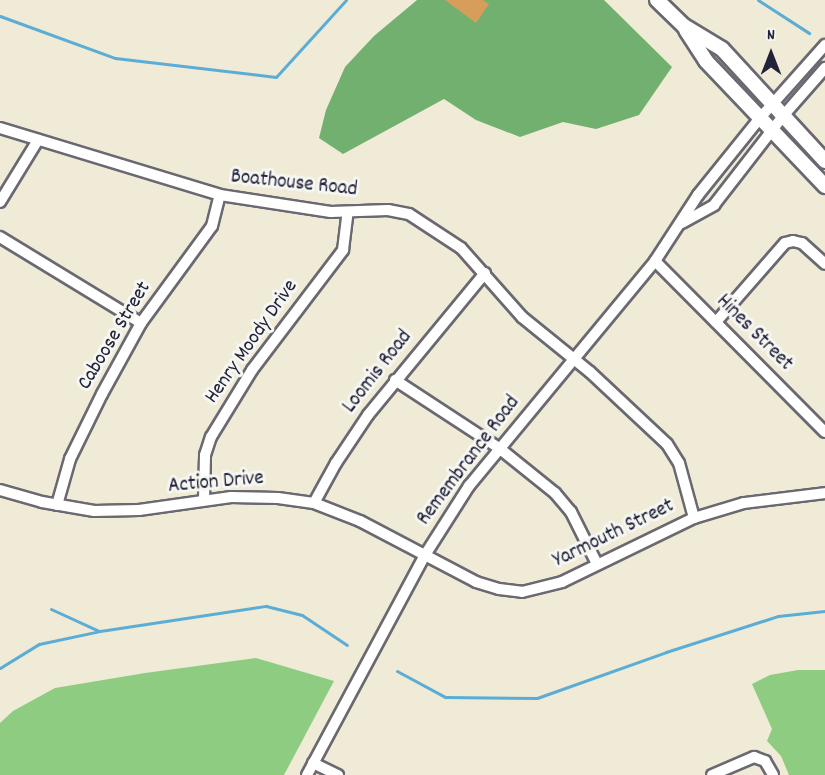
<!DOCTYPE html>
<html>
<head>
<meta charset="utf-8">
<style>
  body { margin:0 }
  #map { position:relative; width:825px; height:775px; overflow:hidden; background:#efebd6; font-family:Dekko,sans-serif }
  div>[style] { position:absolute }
  .green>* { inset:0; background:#8ecc82 }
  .forest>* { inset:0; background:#72b070 }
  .stream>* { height:3px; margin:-1.5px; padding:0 1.5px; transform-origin:1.5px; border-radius:1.5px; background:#5badd6 }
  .building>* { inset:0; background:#d79d5a }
  .roads { filter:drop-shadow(2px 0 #6a6871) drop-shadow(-2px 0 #6a6871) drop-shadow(0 2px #6a6871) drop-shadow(0 -2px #6a6871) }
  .minor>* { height:10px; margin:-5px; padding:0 5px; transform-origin:5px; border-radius:5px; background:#fff }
  .major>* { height:14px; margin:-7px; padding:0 7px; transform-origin:7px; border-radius:7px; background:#fff }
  span { translate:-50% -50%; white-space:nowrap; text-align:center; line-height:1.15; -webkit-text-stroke:6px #f6f6f2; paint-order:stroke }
  .street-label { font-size:21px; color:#22223b }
  .north { position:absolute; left:741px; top:24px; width:60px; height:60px; -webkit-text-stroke:4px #f6f6f2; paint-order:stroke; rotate:0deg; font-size:16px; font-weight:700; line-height:24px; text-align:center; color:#22223b }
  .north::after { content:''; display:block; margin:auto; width:21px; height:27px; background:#22223b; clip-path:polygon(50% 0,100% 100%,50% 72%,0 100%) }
</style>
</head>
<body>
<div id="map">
  <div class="green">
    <i style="clip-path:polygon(256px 658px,334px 681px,284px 775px,0 775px,0 723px,13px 711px,55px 688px,145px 673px)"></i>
    <i style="clip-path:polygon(798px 670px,825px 670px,825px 775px,789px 775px,781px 756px,767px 741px,772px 729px,752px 684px,770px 675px)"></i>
  </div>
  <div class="forest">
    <i style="clip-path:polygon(417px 0,604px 0,672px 67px,639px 115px,596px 129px,563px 122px,520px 137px,476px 120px,444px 99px,343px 154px,319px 138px,326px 110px,345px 67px,374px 36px)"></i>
  </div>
  <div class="stream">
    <i style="left:758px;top:0;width:61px;rotate:32.9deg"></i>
    <i style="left:0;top:16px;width:122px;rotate:20.1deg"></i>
    <i style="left:115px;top:58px;width:162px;rotate:6.7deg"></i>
    <i style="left:276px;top:77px;width:104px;rotate:-47.7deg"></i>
    <i style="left:51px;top:609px;width:53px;rotate:24.6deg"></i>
    <i style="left:0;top:668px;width:46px;rotate:-31.6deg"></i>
    <i style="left:39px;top:644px;width:62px;rotate:-12deg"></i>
    <i style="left:100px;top:631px;width:168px;rotate:-8.6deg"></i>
    <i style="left:266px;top:606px;width:37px;rotate:14deg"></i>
    <i style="left:302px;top:615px;width:54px;rotate:33.7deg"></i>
    <i style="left:397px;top:671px;width:55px;rotate:28.4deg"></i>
    <i style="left:445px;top:697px;width:92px;rotate:0.6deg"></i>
    <i style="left:537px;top:698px;width:137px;rotate:-19.6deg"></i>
    <i style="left:666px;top:652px;width:118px;rotate:-17.8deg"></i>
    <i style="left:778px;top:616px;width:47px;rotate:-6.1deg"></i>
  </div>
  <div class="building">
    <i style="clip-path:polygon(445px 0,483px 0,489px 4px,476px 23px)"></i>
  </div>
  <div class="roads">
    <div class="minor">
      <i style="left:0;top:128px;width:230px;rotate:16.9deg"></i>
      <i style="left:220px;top:195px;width:112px;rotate:8.7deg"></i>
      <i style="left:331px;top:212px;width:57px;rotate:-2deg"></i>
      <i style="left:388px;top:210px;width:21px;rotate:11deg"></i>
      <i style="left:409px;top:214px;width:62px;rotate:33.2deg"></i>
      <i style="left:461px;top:248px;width:92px;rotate:48.5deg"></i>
      <i style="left:522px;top:317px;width:87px;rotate:39deg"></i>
      <i style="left:590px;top:372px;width:105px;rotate:43.1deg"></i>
      <i style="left:667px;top:444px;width:22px;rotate:58deg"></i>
      <i style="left:679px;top:463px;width:57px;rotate:74.7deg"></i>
      <i style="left:0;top:202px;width:73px;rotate:-58.5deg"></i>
      <i style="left:682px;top:223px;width:37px;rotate:-29deg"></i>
      <i style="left:714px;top:205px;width:113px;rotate:-52.2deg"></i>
      <i style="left:783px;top:116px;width:64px;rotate:-48.8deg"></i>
      <i style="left:0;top:237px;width:165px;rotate:31.4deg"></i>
      <i style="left:655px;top:261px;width:241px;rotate:45.2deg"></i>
      <i style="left:716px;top:322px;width:105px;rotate:-48.9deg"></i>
      <i style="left:785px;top:243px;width:8px;rotate:-14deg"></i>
      <i style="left:793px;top:241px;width:9px;rotate:13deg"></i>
      <i style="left:802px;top:243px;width:31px;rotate:42deg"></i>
      <i style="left:395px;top:380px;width:124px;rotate:33.2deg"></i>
      <i style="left:499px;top:448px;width:72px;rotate:38.8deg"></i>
      <i style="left:555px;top:493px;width:25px;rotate:50deg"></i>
      <i style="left:571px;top:512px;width:58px;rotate:63.4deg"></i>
      <i style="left:0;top:490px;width:44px;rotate:15.9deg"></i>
      <i style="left:42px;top:502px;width:53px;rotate:9.8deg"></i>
      <i style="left:94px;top:511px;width:45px;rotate:-1.3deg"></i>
      <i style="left:139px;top:510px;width:93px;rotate:-8deg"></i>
      <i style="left:231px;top:497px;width:47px;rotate:1.2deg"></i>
      <i style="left:278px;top:498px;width:36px;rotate:8deg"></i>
      <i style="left:314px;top:503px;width:49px;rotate:21.4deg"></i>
      <i style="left:360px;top:521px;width:131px;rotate:27.7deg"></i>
      <i style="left:476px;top:582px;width:24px;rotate:17deg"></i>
      <i style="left:499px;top:589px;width:23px;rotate:7deg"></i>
      <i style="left:522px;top:592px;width:41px;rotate:-14deg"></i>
      <i style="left:562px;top:582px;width:147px;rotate:-25.9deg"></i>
      <i style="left:694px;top:518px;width:52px;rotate:-16.7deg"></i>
      <i style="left:744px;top:503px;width:82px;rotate:-7deg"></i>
      <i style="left:204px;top:500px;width:45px;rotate:-88.7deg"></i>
      <i style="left:205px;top:455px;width:19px;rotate:-72deg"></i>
      <i style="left:211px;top:437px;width:79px;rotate:-58.5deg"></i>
      <i style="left:252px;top:370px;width:151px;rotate:-52.8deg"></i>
      <i style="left:343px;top:250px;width:38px;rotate:-83deg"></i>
      <i style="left:314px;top:503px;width:46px;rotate:-61.2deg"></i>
      <i style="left:336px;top:463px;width:58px;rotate:-56.3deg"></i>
      <i style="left:368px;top:415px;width:184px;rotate:-50.5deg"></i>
      <i style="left:57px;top:505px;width:48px;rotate:-74.2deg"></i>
      <i style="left:70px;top:459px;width:72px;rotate:-63.8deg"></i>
      <i style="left:102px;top:394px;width:81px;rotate:-61.2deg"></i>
      <i style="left:141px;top:323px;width:120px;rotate:-53.8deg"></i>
      <i style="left:212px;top:226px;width:32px;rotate:-76deg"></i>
      <i style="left:313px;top:763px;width:28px;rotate:26deg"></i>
      <i style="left:307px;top:775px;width:250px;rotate:-61.8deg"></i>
      <i style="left:425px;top:555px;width:82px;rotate:-57.5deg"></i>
      <i style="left:469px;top:486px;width:292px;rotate:-50.4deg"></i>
      <i style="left:655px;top:261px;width:79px;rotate:-56.9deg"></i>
      <i style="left:698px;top:195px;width:99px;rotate:-51.2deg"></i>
      <i style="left:760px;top:118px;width:98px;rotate:-48.3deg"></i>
      <i style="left:712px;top:775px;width:46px;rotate:-23.2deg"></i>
      <i style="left:754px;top:757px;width:12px;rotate:20deg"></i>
      <i style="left:765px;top:761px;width:16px;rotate:60deg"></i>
    </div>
    <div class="major">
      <i style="left:657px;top:0;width:37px;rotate:44deg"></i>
      <i style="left:684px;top:26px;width:44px;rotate:31.2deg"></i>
      <i style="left:722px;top:49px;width:152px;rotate:47.4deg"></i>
      <i style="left:686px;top:30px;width:37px;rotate:57deg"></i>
      <i style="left:706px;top:61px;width:173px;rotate:46.4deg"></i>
    </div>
  </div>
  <div class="street-label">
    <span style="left:294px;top:184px;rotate:6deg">Boathouse Road</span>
    <span style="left:754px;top:333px;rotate:45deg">Hines Street</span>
    <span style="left:115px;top:336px;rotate:-59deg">Caboose Street</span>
    <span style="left:252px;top:342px;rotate:-55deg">Henry Moody Drive</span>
    <span style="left:378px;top:372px;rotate:-52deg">Loomis Road</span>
    <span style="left:469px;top:461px;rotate:-53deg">Remembrance Road</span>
    <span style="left:216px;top:483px;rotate:-5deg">Action Drive</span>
    <span style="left:614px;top:534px;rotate:-26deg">Yarmouth Street</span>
  </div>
  <div class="north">N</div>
</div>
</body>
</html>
